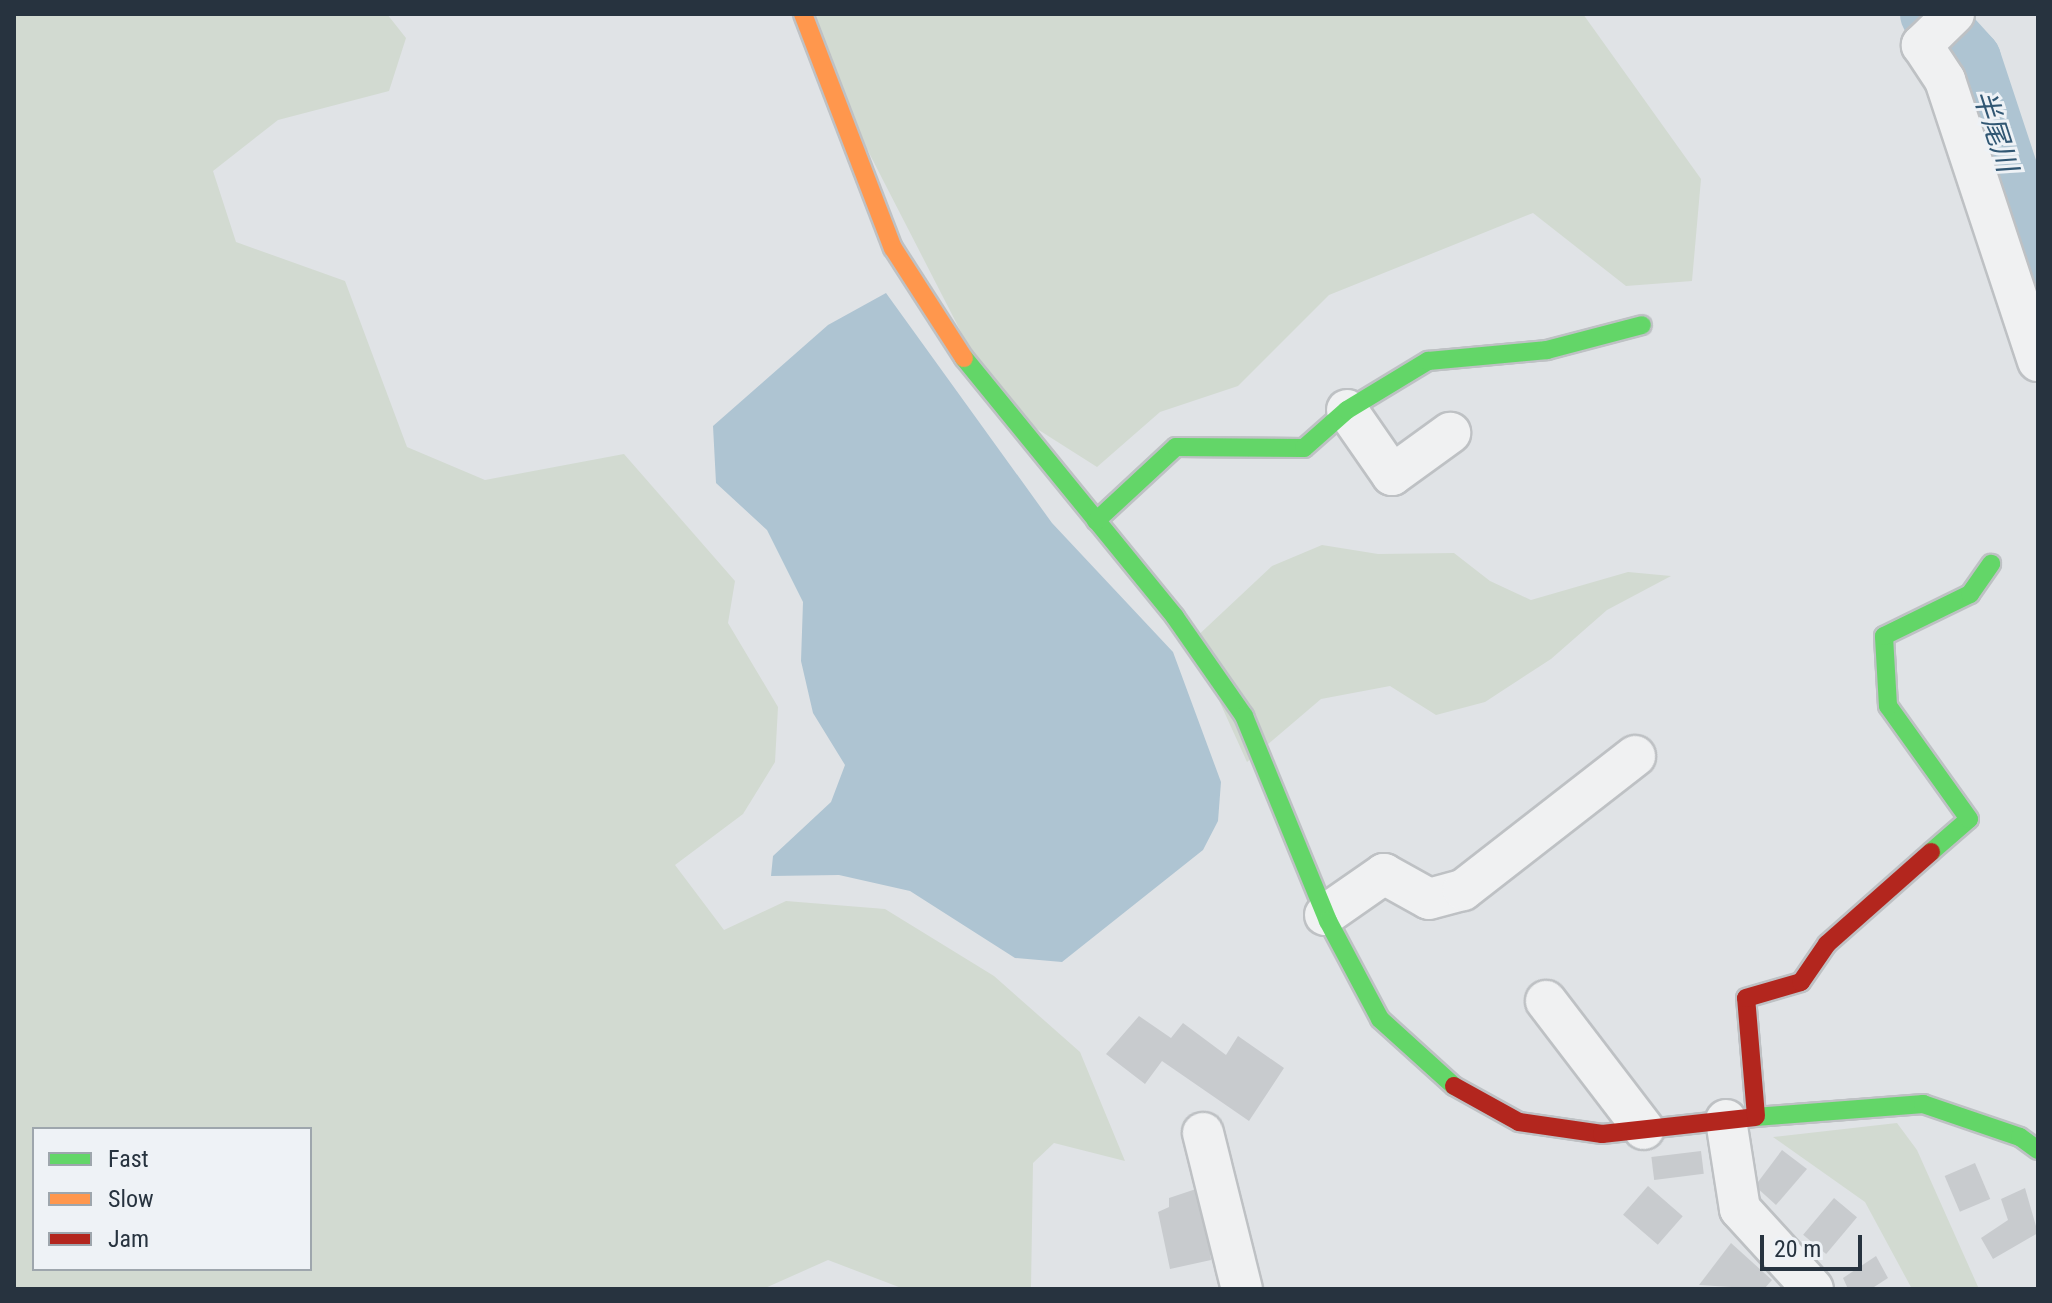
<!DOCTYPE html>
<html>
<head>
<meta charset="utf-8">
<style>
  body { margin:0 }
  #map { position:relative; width:2052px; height:1303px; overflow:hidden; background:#e0e3e6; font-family:"Roboto Condensed","Noto Sans JP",sans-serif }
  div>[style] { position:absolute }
  .green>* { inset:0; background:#d2dad1 }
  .water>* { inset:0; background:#aec4d2 }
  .river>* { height:60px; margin:-30px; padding:0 30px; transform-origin:30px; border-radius:30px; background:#aec4d2 }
  .building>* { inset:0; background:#c8cbce; transform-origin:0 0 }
  .roads { filter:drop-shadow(2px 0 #bec1c4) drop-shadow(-2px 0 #bec1c4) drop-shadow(0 2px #bec1c4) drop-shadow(0 -2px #bec1c4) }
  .street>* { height:40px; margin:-20px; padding:0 20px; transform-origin:20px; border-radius:20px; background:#f0f1f2 }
  .fast>* { height:18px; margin:-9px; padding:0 9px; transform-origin:9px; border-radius:9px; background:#63d668 }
  .slow>* { height:18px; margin:-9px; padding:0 9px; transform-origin:9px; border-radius:9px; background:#ff974d }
  .jam>* { height:18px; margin:-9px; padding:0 9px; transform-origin:9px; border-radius:9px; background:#b3261e }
  span { translate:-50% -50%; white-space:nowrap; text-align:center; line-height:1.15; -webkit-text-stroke:6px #eef2f6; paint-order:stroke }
  .water-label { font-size:28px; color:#315773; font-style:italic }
  .frame { position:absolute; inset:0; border:16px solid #27333f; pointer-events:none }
  .legend { position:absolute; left:32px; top:1127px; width:280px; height:144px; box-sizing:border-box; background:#eef2f6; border:2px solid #9ea6ad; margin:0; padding:10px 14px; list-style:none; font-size:24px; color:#27333f }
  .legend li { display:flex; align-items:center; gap:16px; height:40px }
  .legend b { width:40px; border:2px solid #9ea6ad }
  .scale { position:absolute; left:1760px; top:1235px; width:102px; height:36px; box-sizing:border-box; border:4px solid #27333f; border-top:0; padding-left:10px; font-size:24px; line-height:28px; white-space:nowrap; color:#27333f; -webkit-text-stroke:6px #eef2f6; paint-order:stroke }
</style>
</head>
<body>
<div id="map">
  <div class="green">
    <i style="clip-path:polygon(evenodd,14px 14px,387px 14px,406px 38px,389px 91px,278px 120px,213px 171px,236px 242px,345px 281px,407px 447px,485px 480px,624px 454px,735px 581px,728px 623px,778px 707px,775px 762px,743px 814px,675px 865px,724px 930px,786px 901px,885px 909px,994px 976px,1080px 1052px,1125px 1161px,1054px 1143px,1033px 1163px,1031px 1289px,904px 1289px,828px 1260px,763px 1289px,14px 1289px,14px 14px,34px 1129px,310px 1129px,310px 1269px,34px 1269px,34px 1129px)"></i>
    <i style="clip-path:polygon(813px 14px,1583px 14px,1701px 179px,1692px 281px,1626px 286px,1533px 213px,1329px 295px,1238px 386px,1160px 412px,1097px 467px,998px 404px,866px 147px)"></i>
    <i style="clip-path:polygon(1322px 545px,1378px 554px,1454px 553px,1490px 581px,1531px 600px,1628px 572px,1671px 576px,1607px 610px,1551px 659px,1485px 702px,1436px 715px,1390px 686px,1321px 699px,1247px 762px,1192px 641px,1272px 566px)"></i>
    <i style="clip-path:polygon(1897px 1123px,1917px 1150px,1979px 1289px,1912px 1289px,1865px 1202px,1773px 1137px)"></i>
  </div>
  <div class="water">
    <i style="clip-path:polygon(886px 293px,1052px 523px,1173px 652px,1221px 782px,1218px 821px,1203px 850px,1062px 962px,1015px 958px,910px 891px,839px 875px,771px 876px,773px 856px,831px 802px,845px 765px,813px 713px,801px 661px,803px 602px,767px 530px,716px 483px,713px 426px,828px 325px)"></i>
  </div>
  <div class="river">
    <i style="left:1930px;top:14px;width:61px;rotate:47.7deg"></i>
    <i style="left:1971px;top:59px;width:213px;rotate:71.7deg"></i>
  </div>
  <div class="building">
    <i style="clip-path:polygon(1139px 1016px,1171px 1038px,1183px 1023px,1226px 1055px,1238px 1036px,1284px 1068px,1249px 1121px,1162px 1061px,1145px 1084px,1106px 1054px)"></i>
    <i style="clip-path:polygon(1782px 1150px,1807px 1169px,1776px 1205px,1755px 1186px)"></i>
    <i style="left:1701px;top:1151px;width:23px;height:50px;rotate:83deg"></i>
    <i style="left:1975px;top:1163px;width:39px;height:33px;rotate:67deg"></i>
    <i style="left:1648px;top:1186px;width:46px;height:38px;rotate:41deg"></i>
    <i style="clip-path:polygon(1202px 1187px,1211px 1260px,1170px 1269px,1158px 1212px,1169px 1207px,1169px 1198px)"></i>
    <i style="clip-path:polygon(2025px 1188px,2038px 1233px,1993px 1259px,1981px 1238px,2008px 1220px,2001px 1199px)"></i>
    <i style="left:1834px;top:1198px;width:30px;height:48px;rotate:40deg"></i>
    <i style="clip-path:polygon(1731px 1243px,1772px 1280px,1764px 1289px,1699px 1285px)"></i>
    <i style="clip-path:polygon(1876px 1256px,1888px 1278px,1871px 1289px,1848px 1289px,1843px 1278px)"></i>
  </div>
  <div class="roads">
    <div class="street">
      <i style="left:1954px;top:14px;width:45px;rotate:135.9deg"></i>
      <i style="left:1922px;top:45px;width:42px;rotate:56.7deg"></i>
      <i style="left:1945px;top:80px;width:296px;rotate:71.7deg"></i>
      <i style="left:1347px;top:410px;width:79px;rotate:55.3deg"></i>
      <i style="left:1392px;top:475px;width:72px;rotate:-35.9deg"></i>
      <i style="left:1325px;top:915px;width:72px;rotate:-34.8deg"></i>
      <i style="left:1384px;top:874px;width:51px;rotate:29.1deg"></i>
      <i style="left:1429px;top:899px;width:35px;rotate:-15deg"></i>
      <i style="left:1463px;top:890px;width:218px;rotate:-37.9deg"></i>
      <i style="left:1546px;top:1001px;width:161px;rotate:52.6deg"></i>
      <i style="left:1726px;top:1120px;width:90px;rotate:81.1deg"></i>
      <i style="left:1740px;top:1209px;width:108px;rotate:47.6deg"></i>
      <i style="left:1203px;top:1133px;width:161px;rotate:76deg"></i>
    </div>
    <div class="fast">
      <i style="left:964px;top:358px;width:334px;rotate:50.8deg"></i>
      <i style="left:1175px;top:617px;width:121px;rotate:55.1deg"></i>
      <i style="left:1244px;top:716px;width:222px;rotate:67.7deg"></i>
      <i style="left:1328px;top:921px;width:111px;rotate:62deg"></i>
      <i style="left:1380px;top:1019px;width:100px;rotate:42.2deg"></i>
      <i style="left:1096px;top:521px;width:109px;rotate:-42.8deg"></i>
      <i style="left:1176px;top:447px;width:128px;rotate:0.4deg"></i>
      <i style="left:1304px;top:448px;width:57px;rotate:-41.5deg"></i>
      <i style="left:1347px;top:410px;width:95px;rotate:-31.2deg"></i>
      <i style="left:1428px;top:361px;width:120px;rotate:-5.3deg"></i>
      <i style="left:1547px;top:350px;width:98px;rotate:-14.7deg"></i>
      <i style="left:1931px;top:852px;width:50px;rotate:-41deg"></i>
      <i style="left:1969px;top:819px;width:139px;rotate:-125.6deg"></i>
      <i style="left:1888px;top:706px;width:70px;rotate:-93.3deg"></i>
      <i style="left:1884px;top:636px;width:96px;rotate:-26deg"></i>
      <i style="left:1970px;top:594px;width:37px;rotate:-55deg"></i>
      <i style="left:1755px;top:1117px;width:169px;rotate:-4.4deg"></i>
      <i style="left:1923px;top:1104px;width:102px;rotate:18.8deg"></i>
      <i style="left:2020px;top:1137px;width:22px;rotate:36deg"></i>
    </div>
    <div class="slow">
      <i style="left:803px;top:14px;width:251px;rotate:69deg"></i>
      <i style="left:893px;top:248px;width:131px;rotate:57.2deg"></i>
    </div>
    <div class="jam">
      <i style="left:1454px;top:1086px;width:74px;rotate:29deg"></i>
      <i style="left:1519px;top:1122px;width:84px;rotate:8.2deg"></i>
      <i style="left:1602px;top:1134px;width:154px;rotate:-6.3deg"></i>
      <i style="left:1756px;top:1116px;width:118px;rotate:-94.8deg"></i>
      <i style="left:1746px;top:998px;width:57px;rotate:-16.2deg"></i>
      <i style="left:1801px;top:982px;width:46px;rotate:-55.6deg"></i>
      <i style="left:1827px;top:944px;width:139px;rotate:-41.5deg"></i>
    </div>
  </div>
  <div class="water-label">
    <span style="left:1995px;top:131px;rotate:72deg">半尾川</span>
  </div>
  <div class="frame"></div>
  <ul class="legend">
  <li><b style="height:10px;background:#63d668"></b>Fast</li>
  <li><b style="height:10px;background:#ff974d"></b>Slow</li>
  <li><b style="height:10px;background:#b3261e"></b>Jam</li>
  </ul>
  <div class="scale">20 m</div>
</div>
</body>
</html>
